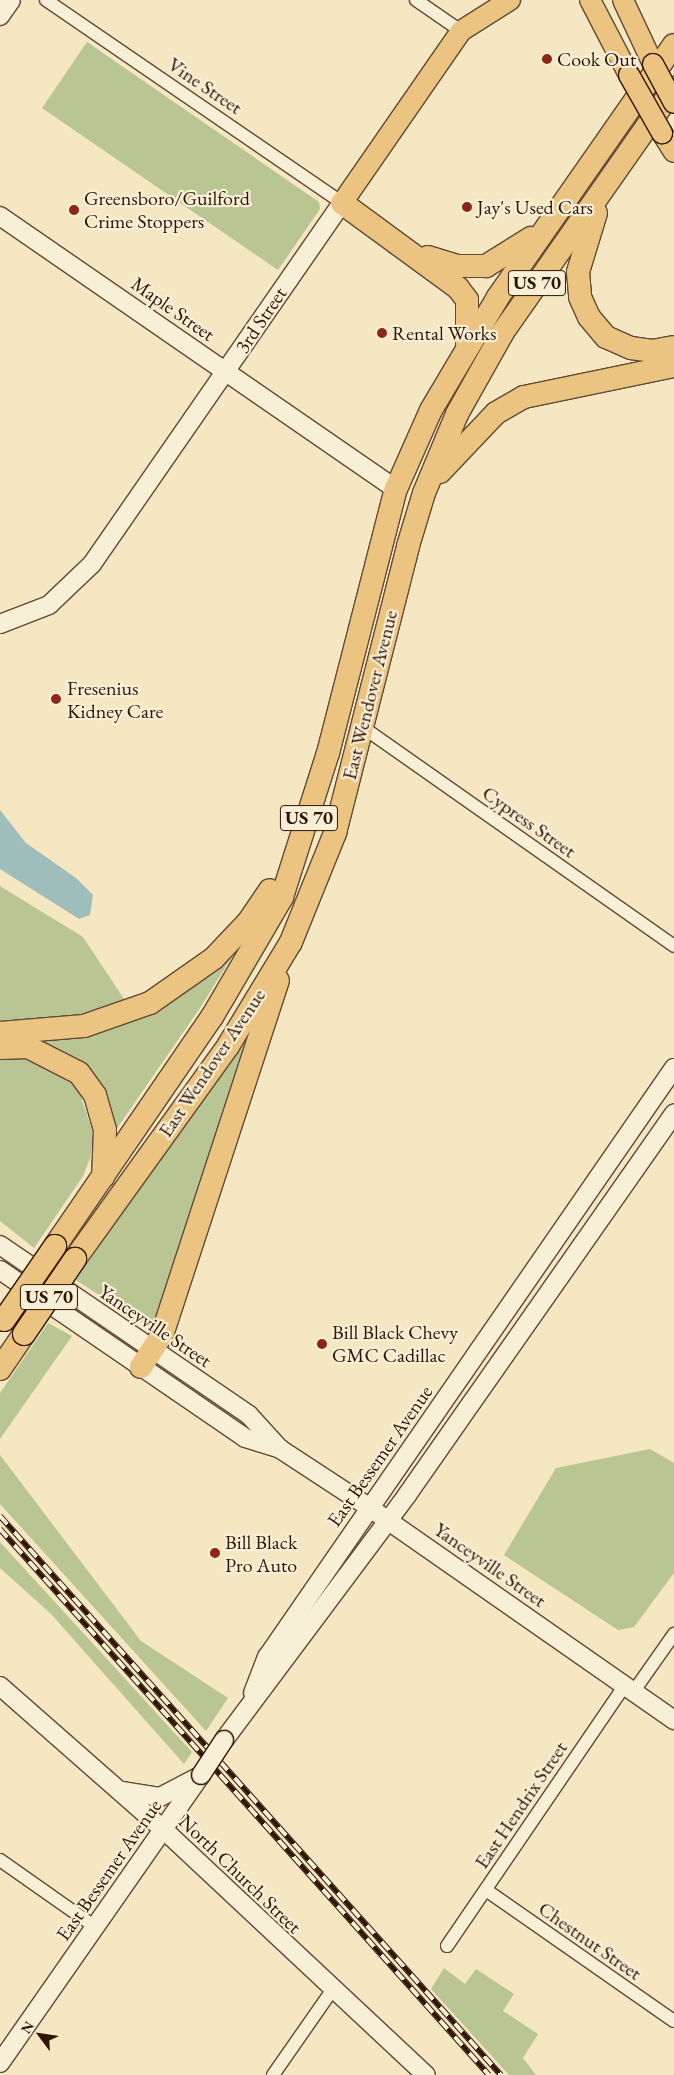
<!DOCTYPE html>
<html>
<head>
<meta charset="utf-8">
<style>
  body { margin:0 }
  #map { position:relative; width:674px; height:2075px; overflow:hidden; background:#f5e7c1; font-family:"EB Garamond",serif }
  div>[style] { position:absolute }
  .green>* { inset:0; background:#bac594 }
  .water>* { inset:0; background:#9fbebb }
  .roads { filter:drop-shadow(1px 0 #614935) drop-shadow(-1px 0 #614935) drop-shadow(0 1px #614935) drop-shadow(0 -1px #614935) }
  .street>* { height:12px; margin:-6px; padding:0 6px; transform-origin:6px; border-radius:6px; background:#f8efd7 }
  .secondary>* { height:18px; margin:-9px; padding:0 9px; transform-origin:9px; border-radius:9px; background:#f8efd7 }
  .primary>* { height:20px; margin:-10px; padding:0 10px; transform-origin:10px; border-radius:10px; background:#eac480 }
  .highway>* { height:22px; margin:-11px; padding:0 11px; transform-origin:11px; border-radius:11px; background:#eac480 }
  .rail>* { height:5.5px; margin-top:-2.75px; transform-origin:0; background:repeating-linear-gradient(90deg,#f8efd7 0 11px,#301406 0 22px); box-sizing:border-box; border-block:1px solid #301406 }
  .bridges { filter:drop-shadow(1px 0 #301406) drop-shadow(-1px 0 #301406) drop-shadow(0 1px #301406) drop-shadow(0 -1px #301406) }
  .secondary-bridge>* { height:18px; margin:-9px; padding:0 9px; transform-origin:9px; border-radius:9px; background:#f8efd7 }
  .primary-bridge>* { height:20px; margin:-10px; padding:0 10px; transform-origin:10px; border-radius:10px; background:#eac480 }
  .highway-bridge>* { height:22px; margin:-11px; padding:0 11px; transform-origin:11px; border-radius:11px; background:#eac480 }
  .dots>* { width:14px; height:14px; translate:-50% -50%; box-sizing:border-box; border:2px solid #f8efd7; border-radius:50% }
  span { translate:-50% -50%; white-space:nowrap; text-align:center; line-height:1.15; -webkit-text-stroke:4.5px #f8efd7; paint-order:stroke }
  .shield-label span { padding:1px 4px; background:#f8efd7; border:1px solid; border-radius:4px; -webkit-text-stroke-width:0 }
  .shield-label { font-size:19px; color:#301406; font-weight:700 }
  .poi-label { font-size:20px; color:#301406 }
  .left { translate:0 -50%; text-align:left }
  .street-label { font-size:20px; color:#301406 }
  .north { position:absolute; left:15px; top:2010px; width:50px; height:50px; -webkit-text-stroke:4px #f8efd7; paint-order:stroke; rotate:301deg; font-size:14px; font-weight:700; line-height:20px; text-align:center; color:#301406 }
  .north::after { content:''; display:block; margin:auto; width:18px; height:22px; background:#301406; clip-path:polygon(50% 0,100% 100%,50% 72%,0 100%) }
</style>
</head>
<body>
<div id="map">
  <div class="green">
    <i style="clip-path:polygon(87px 42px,319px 202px,320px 209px,278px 270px,42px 108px)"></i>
    <i style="clip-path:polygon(0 886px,83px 937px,126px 1002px,66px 1021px,0 1022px)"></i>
    <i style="clip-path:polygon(241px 942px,202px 1005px,109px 1140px,107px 1121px,36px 1039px,64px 1037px)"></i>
    <i style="clip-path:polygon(260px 1011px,156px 1319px,150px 1328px,76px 1280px)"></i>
    <i style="clip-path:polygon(0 1055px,20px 1055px,63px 1074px,79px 1091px,92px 1130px,93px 1151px,83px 1176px,34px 1248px,0 1221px)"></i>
    <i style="clip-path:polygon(48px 1323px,72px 1336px,0 1439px,0 1393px)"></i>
    <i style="clip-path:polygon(650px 1449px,674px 1463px,674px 1573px,634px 1627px,618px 1630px,504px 1555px,556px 1468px)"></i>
    <i style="clip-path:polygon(0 1455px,141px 1641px,228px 1698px,206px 1731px,0 1504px)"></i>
    <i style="clip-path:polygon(0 1542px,192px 1752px,184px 1764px,51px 1614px,0 1568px)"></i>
    <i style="clip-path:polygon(444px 1968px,465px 1984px,476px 1969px,514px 1994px,503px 2011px,538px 2034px,523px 2058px,536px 2075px,509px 2075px,431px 1989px)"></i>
  </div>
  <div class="water">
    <i style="clip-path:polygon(0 810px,26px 843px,76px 878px,93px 895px,90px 915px,79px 919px,0 869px)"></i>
  </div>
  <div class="roads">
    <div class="street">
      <i style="left:46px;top:0;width:359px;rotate:34.4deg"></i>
      <i style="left:416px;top:0;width:55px;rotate:34.6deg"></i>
      <i style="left:364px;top:728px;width:379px;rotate:35.1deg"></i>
      <i style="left:634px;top:1691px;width:70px;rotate:-54.9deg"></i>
      <i style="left:0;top:1860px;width:115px;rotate:35.1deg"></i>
      <i style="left:486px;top:1890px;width:229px;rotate:34.9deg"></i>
      <i style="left:447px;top:1946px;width:316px;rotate:-55.7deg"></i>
      <i style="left:273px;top:2075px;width:105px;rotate:-55.1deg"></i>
    </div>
    <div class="secondary">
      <i style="left:0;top:16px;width:19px;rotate:-55deg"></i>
      <i style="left:0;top:216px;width:481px;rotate:34.6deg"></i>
      <i style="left:0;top:624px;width:53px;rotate:-21.2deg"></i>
      <i style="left:49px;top:605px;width:59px;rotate:-43.6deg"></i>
      <i style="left:92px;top:564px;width:439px;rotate:-55.3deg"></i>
      <i style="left:0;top:1245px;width:301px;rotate:34.3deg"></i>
      <i style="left:249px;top:1415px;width:46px;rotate:47.6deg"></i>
      <i style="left:0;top:1270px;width:297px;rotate:34.4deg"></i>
      <i style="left:245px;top:1438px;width:37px;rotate:17deg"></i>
      <i style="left:280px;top:1449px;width:108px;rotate:33.2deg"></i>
      <i style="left:370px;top:1508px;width:371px;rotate:34.9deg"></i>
      <i style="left:0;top:1686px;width:217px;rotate:41.3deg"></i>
      <i style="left:163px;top:1829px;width:360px;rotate:43.1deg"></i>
      <i style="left:253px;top:1693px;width:39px;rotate:-69deg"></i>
      <i style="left:267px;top:1657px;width:716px;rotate:-55.36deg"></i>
      <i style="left:224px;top:1740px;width:306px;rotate:-53.2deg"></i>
      <i style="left:407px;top:1495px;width:466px;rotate:-55deg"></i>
      <i style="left:122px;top:1791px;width:38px;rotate:9deg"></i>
      <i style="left:160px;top:1797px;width:41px;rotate:-27.8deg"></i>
      <i style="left:0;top:2063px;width:351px;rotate:-55.1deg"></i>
    </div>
    <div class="primary">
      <i style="left:590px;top:0;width:85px;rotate:62.5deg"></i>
      <i style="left:623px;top:0;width:71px;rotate:64.9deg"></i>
      <i style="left:662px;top:133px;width:22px;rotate:58deg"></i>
      <i style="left:342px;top:203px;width:209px;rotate:-55.3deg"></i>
      <i style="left:461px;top:31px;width:58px;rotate:-32.3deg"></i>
    </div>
    <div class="highway">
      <i style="left:342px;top:203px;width:144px;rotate:36.2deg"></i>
      <i style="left:458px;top:288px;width:15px;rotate:53deg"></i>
      <i style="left:467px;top:300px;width:43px;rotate:90deg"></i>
      <i style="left:596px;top:213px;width:62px;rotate:107deg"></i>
      <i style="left:578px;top:272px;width:25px;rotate:85deg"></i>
      <i style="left:580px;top:297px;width:22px;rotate:66deg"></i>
      <i style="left:589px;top:317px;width:26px;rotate:50deg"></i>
      <i style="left:606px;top:337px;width:27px;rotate:24deg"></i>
      <i style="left:631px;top:348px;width:21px;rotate:8deg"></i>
      <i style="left:652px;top:351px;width:22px;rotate:-10deg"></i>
      <i style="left:428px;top:257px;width:30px;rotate:17deg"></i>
      <i style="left:457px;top:266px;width:29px"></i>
      <i style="left:486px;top:266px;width:53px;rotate:-31.9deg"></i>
      <i style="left:440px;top:472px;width:81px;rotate:-46.5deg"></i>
      <i style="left:496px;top:413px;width:32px;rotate:-30deg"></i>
      <i style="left:524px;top:397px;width:153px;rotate:-11.7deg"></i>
      <i style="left:0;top:1033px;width:84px;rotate:-4.8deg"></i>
      <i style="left:84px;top:1026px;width:70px;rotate:-19.2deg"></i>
      <i style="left:150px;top:1003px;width:78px;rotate:-35.1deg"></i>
      <i style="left:214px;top:958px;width:51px;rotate:-46.6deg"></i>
      <i style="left:249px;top:921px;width:37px;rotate:-56deg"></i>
      <i style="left:1px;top:1048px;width:27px;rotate:-2deg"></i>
      <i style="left:28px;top:1047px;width:57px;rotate:27deg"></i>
      <i style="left:79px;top:1073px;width:27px;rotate:54deg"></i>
      <i style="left:95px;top:1095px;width:36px;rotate:74deg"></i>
      <i style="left:105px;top:1130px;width:47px;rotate:92.4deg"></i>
      <i style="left:55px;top:1246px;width:278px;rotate:-55.6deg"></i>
      <i style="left:212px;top:1017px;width:139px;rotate:-59.7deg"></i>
      <i style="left:282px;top:897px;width:151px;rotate:-72.3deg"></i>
      <i style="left:328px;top:753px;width:273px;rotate:-75.6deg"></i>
      <i style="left:396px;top:489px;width:86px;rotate:-66.1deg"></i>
      <i style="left:431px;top:410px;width:131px;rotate:-59.3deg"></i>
      <i style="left:498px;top:297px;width:307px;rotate:-55.1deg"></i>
      <i style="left:75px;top:1259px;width:262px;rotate:-54.3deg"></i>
      <i style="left:228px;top:1046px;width:122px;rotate:-58.8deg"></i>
      <i style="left:291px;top:942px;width:118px;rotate:-68deg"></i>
      <i style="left:335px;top:833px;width:296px;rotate:-75.7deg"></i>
      <i style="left:408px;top:546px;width:55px;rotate:-73.2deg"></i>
      <i style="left:424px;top:493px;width:86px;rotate:-67.3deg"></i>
      <i style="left:457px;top:414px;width:94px;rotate:-60.7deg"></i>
      <i style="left:503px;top:332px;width:298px;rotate:-55deg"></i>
      <i style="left:141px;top:1367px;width:38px;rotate:-57deg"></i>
      <i style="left:162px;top:1335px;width:373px;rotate:-71.9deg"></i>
      <i style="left:0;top:1369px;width:42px;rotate:-55.6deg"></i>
    </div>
  </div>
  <div class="rail">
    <i style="left:0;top:1516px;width:751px;rotate:48.13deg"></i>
    <i style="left:0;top:1529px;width:733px;rotate:48.15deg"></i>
  </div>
  <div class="bridges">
    <div class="secondary-bridge">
      <i style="left:201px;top:1775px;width:42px;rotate:-56.7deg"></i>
    </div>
    <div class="primary-bridge">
      <i style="left:653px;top:64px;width:44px;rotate:61.7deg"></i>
      <i style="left:629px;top:75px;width:67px;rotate:60.4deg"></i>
    </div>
    <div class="highway-bridge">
      <i style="left:4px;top:1320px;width:90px;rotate:-55.4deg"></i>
      <i style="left:24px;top:1334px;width:91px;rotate:-55.8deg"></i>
    </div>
  </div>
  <div class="dots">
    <i style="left:547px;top:59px;background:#8f2418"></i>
    <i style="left:467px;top:207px;background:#8f2418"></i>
    <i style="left:74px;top:210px;background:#8f2418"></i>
    <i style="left:382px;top:333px;background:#8f2418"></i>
    <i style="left:56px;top:699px;background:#8f2418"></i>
    <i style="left:322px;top:1344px;background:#8f2418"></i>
    <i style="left:215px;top:1553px;background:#8f2418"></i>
  </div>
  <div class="shield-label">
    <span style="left:537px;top:283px">US 70</span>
    <span style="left:309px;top:818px">US 70</span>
    <span style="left:49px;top:1297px">US 70</span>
  </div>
  <div class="poi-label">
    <span class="left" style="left:557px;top:59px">Cook Out</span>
    <span class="left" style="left:84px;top:210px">Greensboro/Guilford<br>Crime Stoppers</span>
    <span class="left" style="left:477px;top:207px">Jay's Used Cars</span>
    <span class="left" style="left:392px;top:333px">Rental Works</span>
    <span class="left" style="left:67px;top:700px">Fresenius<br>Kidney Care</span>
    <span class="left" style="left:332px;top:1344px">Bill Black Chevy<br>GMC Cadillac</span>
    <span class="left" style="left:225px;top:1554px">Bill Black<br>Pro Auto</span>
  </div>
  <div class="street-label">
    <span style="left:205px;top:86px;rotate:34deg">Vine Street</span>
    <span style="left:173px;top:309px;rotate:35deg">Maple Street</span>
    <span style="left:261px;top:320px;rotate:-56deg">3rd Street</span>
    <span style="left:370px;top:695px;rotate:-76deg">East Wendover Avenue</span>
    <span style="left:529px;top:822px;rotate:35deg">Cypress Street</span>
    <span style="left:212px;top:1063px;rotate:-56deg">East Wendover Avenue</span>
    <span style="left:155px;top:1326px;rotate:34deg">Yanceyville Street</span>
    <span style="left:380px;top:1456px;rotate:-55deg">East Bessemer Avenue</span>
    <span style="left:490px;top:1565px;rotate:35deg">Yanceyville Street</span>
    <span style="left:521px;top:1805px;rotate:-56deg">East Hendrix Street</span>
    <span style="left:109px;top:1870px;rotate:-55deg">East Bessemer Avenue</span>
    <span style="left:240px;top:1874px;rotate:44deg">North Church Street</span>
    <span style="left:590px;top:1941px;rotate:35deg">Chestnut Street</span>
  </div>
  <div class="north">N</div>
</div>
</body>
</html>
